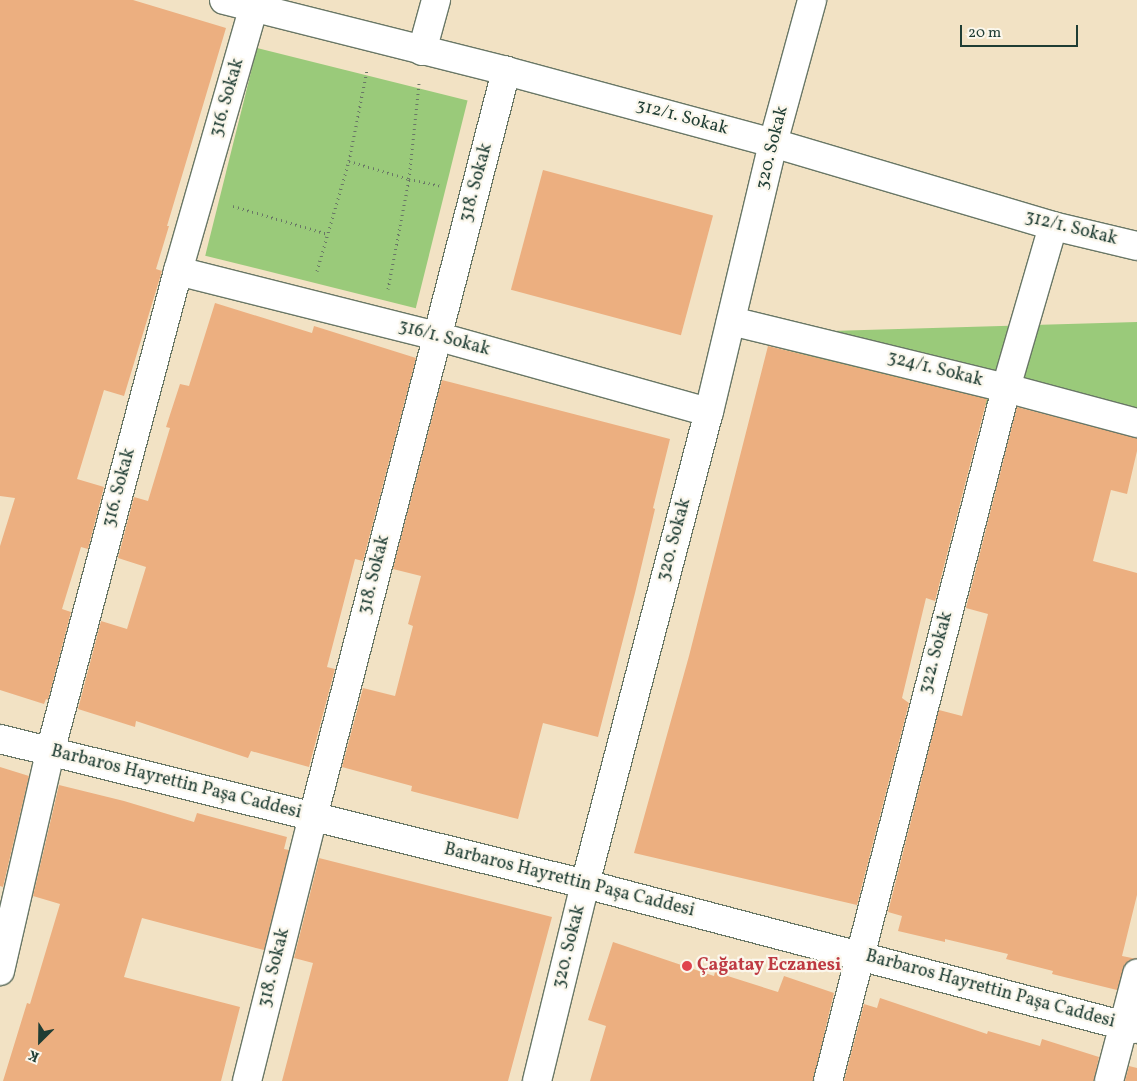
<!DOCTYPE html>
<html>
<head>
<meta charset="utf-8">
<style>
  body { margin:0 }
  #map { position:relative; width:1137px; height:1081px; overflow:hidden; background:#f2e2c4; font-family:Vollkorn,serif }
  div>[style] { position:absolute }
  .green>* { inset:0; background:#9aca7a; transform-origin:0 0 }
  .building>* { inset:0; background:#ecaf80; transform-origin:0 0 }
  .path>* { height:3px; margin-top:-1.5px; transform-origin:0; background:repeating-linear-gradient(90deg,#697766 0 1px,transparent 0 5px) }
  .roads { filter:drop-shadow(1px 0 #697766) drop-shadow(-1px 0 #697766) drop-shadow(0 1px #697766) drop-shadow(0 -1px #697766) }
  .minor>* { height:28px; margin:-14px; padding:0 14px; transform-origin:14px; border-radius:14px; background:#fff }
  .secondary>* { height:28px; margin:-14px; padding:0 14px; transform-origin:14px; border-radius:14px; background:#fff }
  .dots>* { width:14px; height:14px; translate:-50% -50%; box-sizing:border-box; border:2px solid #fbf7ec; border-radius:50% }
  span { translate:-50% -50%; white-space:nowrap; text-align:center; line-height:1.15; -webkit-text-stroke:4.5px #fbf7ec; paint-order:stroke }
  .street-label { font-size:18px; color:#1f3d34 }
  .health-label { font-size:18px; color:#be3a42; font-weight:700 }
  .left { translate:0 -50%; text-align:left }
  .north { position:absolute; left:15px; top:1016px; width:50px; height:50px; -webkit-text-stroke:4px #fbf7ec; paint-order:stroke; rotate:203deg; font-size:14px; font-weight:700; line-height:20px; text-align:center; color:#1f3d34 }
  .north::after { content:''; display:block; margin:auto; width:18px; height:22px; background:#1f3d34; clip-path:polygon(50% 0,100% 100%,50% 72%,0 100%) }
  .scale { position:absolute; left:960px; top:25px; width:118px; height:22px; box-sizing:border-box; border:2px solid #1f3d34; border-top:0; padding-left:6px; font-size:15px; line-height:18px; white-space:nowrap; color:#1f3d34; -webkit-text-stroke:4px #fbf7ec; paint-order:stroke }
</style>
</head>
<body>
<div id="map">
  <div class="green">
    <i style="left:257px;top:48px;width:217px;height:214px;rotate:14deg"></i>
    <i style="clip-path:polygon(1137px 322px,1137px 416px,1008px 381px,999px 409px,728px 334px)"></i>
  </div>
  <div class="building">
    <i style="clip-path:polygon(0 0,133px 0,226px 28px,167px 226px,169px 226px,156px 269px,162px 271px,124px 396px,104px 390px,77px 479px,104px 487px,88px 549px,81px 547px,62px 609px,71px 612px,48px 700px,46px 699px,44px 704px,0 690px,0 546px,15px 498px,0 496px)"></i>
    <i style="left:543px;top:170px;width:176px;height:124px;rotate:15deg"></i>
    <i style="clip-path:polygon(215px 303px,312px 333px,314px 326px,416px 358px,363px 561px,355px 559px,327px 667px,335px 669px,309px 767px,251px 751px,248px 758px,136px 721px,135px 727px,78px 709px,101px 621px,127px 629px,146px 567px,118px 558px,134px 497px,148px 501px,170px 428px,166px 427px,180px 384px,189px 386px)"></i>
    <i style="clip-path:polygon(768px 346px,987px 399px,935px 601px,926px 598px,902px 698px,909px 703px,857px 905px,634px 853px,689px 656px)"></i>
    <i style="clip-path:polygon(442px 380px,670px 439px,653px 508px,655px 509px,635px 593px,598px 737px,543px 723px,518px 819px,411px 791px,412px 786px,342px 767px,363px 688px,395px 696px,413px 626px,408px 624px,421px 576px,393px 569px)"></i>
    <i style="clip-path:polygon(1017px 407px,1137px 438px,1137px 451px,1127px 494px,1111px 490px,1093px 561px,1137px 573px,1137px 895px,1122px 956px,1137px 959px,1126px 963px,1117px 990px,1052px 974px,1053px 971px,1006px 959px,1008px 954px,945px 939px,945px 942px,898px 931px,902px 916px,888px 912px,939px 710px,962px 716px,988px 614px,966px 608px)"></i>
    <i style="clip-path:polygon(0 767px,29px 776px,3px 887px,0 886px)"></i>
    <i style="clip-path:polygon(59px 785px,124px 801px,194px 822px,197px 813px,287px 837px,284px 849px,289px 850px,264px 950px,142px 918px,124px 977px,240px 1007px,221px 1081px,3px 1081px,27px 1003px,30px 1004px,60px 904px,33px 896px)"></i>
    <i style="clip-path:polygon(319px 858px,552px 917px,508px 1081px,282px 1081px,313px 963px,294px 958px)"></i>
    <i style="clip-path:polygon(613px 942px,714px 976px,715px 972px,778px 992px,784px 976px,834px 993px,813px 1081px,590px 1081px,606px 1026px,588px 1020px)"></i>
    <i style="clip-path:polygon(880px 998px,987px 1034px,988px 1031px,1040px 1046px,1042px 1039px,1099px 1057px,1094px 1081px,844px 1081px,864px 1004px,877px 1008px)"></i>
    <i style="clip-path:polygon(1129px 1066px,1137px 1068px,1137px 1081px,1125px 1081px)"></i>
  </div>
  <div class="path">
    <i style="left:349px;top:161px;width:93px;rotate:-78.8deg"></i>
    <i style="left:233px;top:206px;width:99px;rotate:16.4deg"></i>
    <i style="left:317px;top:271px;width:115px;rotate:-73.8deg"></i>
    <i style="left:349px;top:161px;width:63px;rotate:16.7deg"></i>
    <i style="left:409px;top:179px;width:96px;rotate:-84deg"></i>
    <i style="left:388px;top:289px;width:112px;rotate:-79.2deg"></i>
    <i style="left:409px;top:179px;width:33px;rotate:12deg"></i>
  </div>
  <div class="roads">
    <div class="minor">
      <i style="left:224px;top:0;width:291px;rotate:14.1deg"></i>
      <i style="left:506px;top:71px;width:277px;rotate:15.1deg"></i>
      <i style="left:773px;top:143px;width:292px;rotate:16.5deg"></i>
      <i style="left:1053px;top:226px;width:86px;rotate:13.4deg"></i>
      <i style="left:422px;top:51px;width:53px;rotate:-74.6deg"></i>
      <i style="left:178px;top:271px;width:266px;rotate:14.1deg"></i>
      <i style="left:436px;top:336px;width:283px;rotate:15.6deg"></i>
      <i style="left:731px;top:321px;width:283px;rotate:13.7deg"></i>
      <i style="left:1006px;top:388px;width:136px;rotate:15deg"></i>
      <i style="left:0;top:971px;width:225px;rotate:-77.1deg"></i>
      <i style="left:50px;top:752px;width:498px;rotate:-75.1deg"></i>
      <i style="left:178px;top:271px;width:273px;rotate:-74deg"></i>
      <i style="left:247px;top:1081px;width:272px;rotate:-76deg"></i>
      <i style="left:313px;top:817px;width:771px;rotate:-75.49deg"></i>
      <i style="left:537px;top:1081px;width:203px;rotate:-76.3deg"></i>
      <i style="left:585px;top:884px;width:488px;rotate:-75.3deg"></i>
      <i style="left:709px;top:412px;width:277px;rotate:-76.6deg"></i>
      <i style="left:773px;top:143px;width:148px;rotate:-74.7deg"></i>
      <i style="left:828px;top:1081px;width:723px;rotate:-75.58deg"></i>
      <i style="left:1008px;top:381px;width:161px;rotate:-73.8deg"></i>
      <i style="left:1109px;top:1081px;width:111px;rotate:-75.3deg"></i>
    </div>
    <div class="secondary">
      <i style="left:0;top:739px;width:603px;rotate:13.92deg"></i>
      <i style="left:585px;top:884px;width:571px;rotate:14.72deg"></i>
    </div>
  </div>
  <div class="dots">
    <i style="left:687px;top:966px;background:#e0444e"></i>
  </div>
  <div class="street-label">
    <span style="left:228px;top:98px;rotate:-74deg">316. Sokak</span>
    <span style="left:682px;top:118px;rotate:15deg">312/1. Sokak</span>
    <span style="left:773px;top:148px;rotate:-76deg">320. Sokak</span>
    <span style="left:477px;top:183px;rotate:-75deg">318. Sokak</span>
    <span style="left:1071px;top:229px;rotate:14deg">312/1. Sokak</span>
    <span style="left:444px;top:339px;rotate:15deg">316/1. Sokak</span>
    <span style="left:935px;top:370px;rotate:14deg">324/1. Sokak</span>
    <span style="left:120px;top:488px;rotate:-75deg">316. Sokak</span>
    <span style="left:675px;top:540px;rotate:-75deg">320. Sokak</span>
    <span style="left:375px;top:575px;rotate:-76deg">318. Sokak</span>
    <span style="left:937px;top:653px;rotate:-75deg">322. Sokak</span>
    <span style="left:176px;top:783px;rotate:14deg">Barbaros Hayrettin Paşa Caddesi</span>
    <span style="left:569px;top:881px;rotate:14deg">Barbaros Hayrettin Paşa Caddesi</span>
    <span style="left:570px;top:947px;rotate:-76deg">320. Sokak</span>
    <span style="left:275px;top:968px;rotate:-76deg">318. Sokak</span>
    <span style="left:990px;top:990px;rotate:15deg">Barbaros Hayrettin Paşa Caddesi</span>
  </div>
  <div class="health-label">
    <span class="left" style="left:697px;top:966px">Çağatay Eczanesi</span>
  </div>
  <div class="north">K</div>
  <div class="scale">20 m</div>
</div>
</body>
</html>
